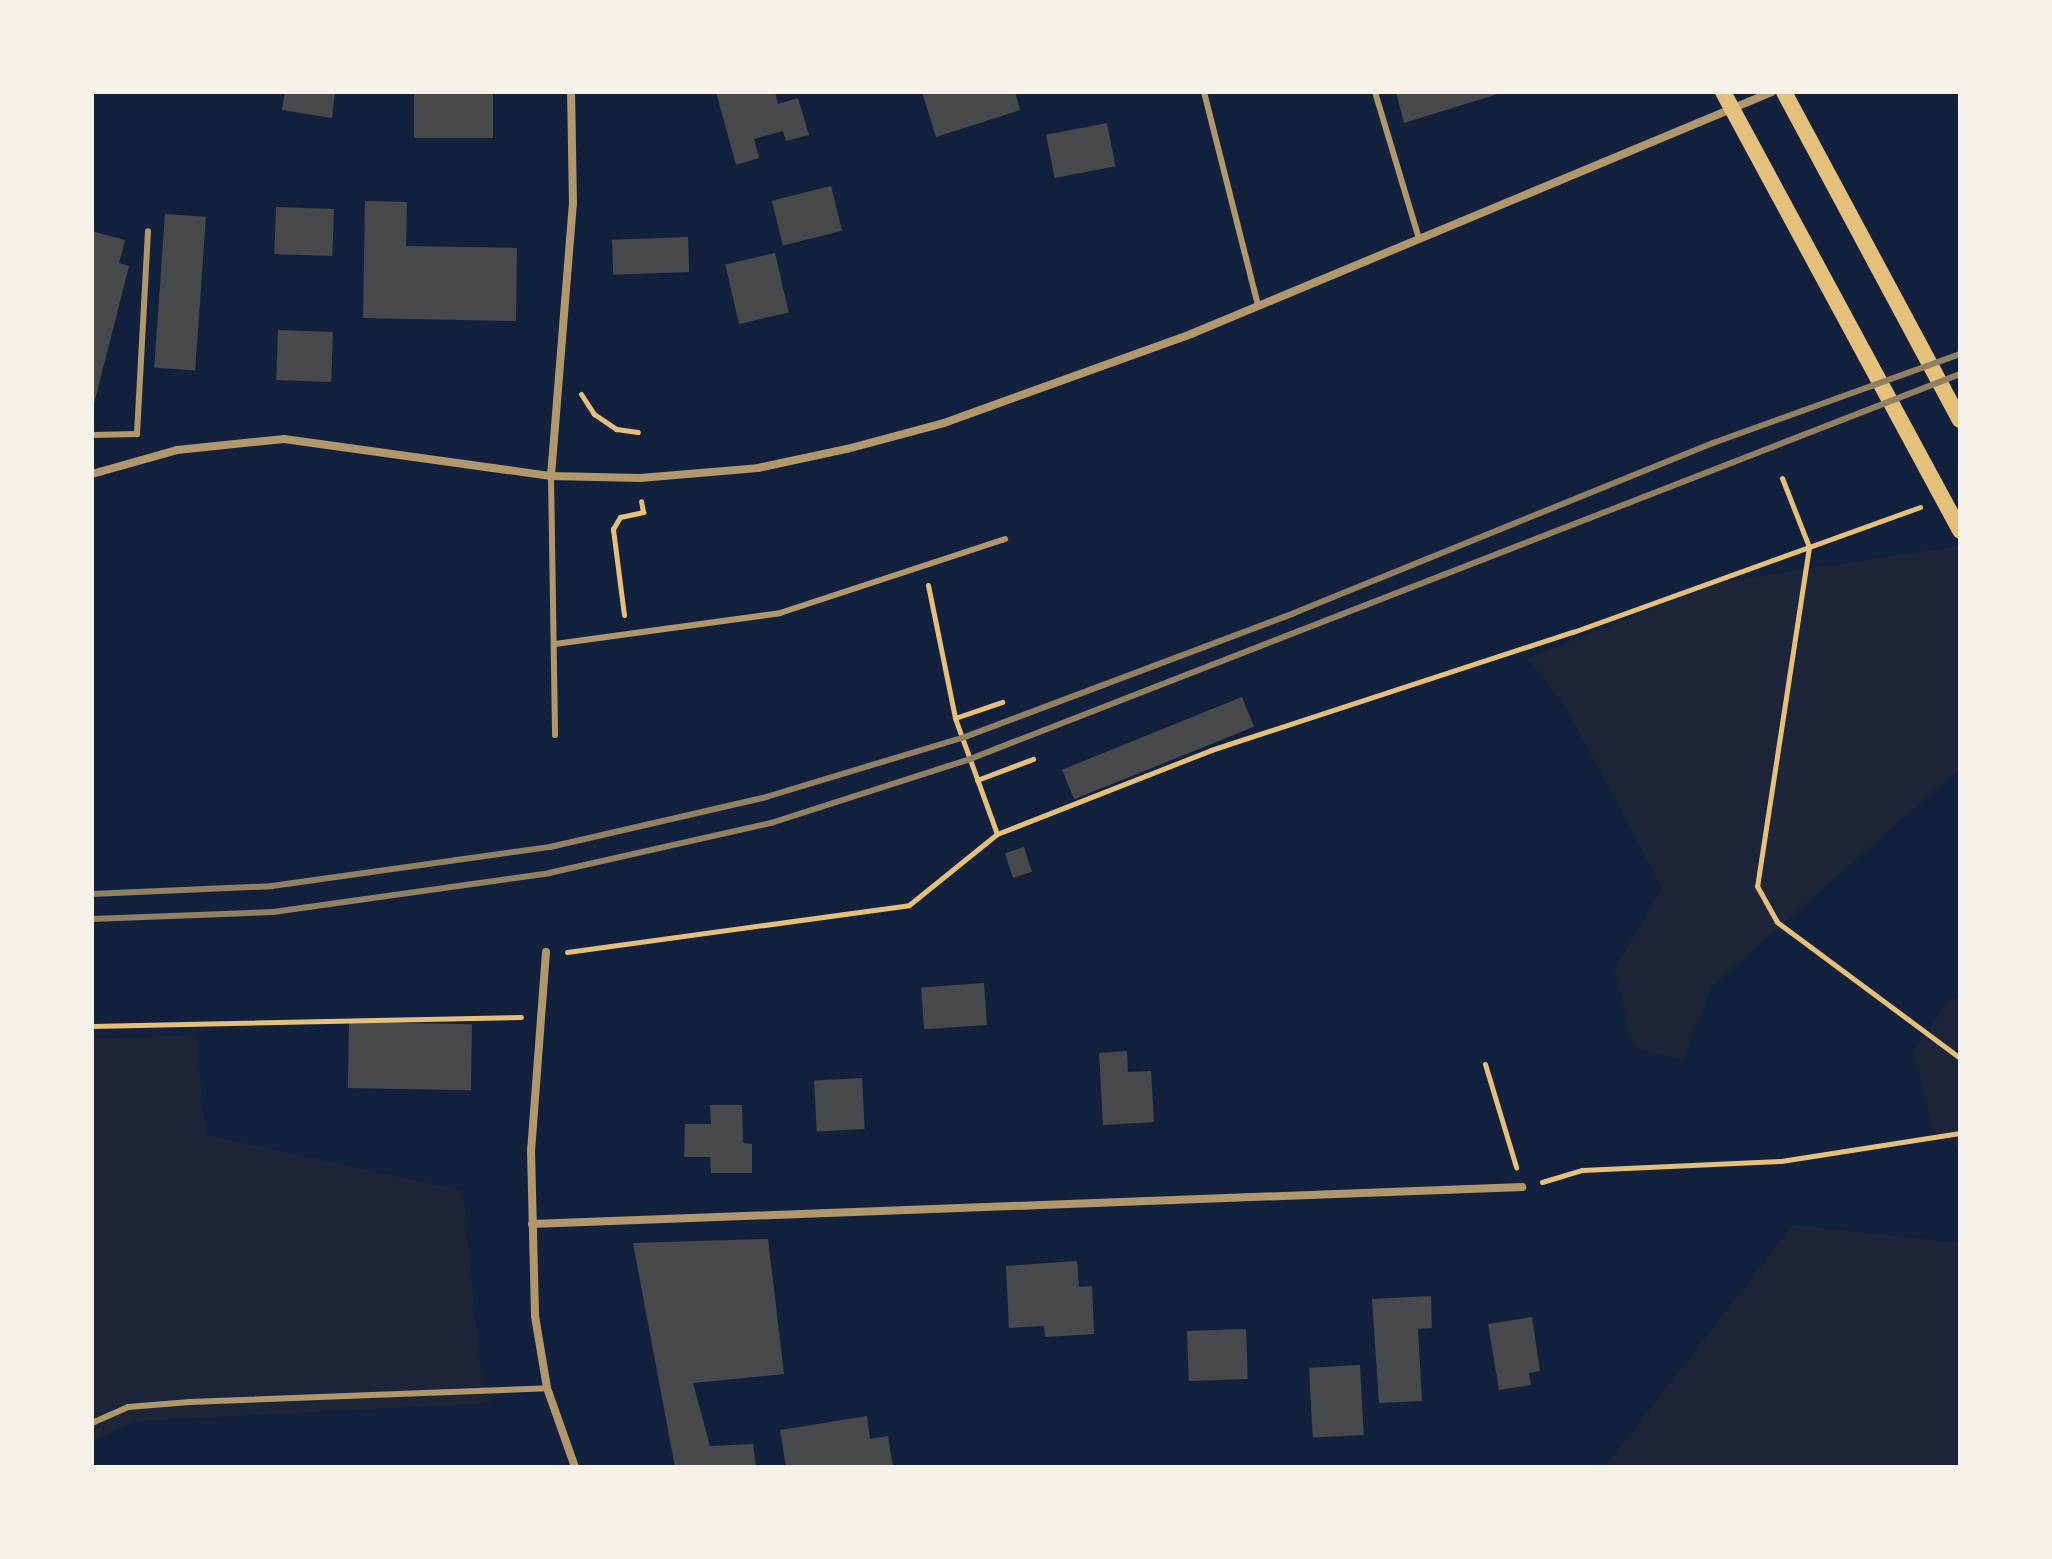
<!DOCTYPE html>
<html>
<head>
<meta charset="utf-8">
<style>
  body { margin:0 }
  #map { position:relative; width:2052px; height:1559px; overflow:hidden; background:#14213d; font-family:"Exo 2",sans-serif }
  div>[style] { position:absolute }
  .green>* { inset:0; background:#1d2539 }
  .building>* { inset:0; background:#48494c; transform-origin:0 0 }
  .path>* { height:5px; margin:-2.5px; padding:0 2.5px; transform-origin:2.5px; border-radius:2.5px; background:#e5c07b }
  .service>* { height:6px; margin:-3px; padding:0 3px; transform-origin:3px; border-radius:3px; background:#b1986c }
  .minor>* { height:8px; margin:-4px; padding:0 4px; transform-origin:4px; border-radius:4px; background:#b1986c }
  .secondary>* { height:16px; margin:-8px; padding:0 8px; transform-origin:8px; border-radius:8px; background:#e5c07b }
  .rail>* { height:6px; margin:-3px; padding:0 3px; transform-origin:3px; border-radius:3px; background:#918062 }
  span { translate:-50% -50%; white-space:nowrap; text-align:center; line-height:1.15; -webkit-text-stroke:7px #f6f1e7; paint-order:stroke }
  .frame { position:absolute; inset:0; border:94px solid #f6f1e7; pointer-events:none }
</style>
</head>
<body>
<div id="map">
  <div class="green">
    <i style="clip-path:polygon(1960px 546px,1960px 768px,1711px 987px,1684px 1060px,1633px 1047px,1614px 970px,1662px 888px,1564px 704px,1527px 658px,1720px 582px)"></i>
    <i style="clip-path:polygon(1960px 997px,1960px 1149px,1933px 1130px,1914px 1051px,1949px 1000px)"></i>
    <i style="clip-path:polygon(196px 1035px,206px 1135px,463px 1191px,481px 1373px,490px 1403px,138px 1421px,92px 1441px,92px 1039px)"></i>
    <i style="clip-path:polygon(1793px 1225px,1960px 1243px,1960px 1467px,1605px 1467px)"></i>
  </div>
  <div class="building">
    <i style="clip-path:polygon(285px 92px,335px 92px,332px 118px,282px 110px)"></i>
    <i style="left:414px;top:92px;width:79px;height:46px"></i>
    <i style="clip-path:polygon(716px 92px,775px 92px,778px 104px,798px 98px,809px 135px,786px 141px,783px 131px,754px 139px,759px 158px,736px 165px)"></i>
    <i style="clip-path:polygon(922px 92px,1015px 92px,1020px 110px,936px 137px)"></i>
    <i style="clip-path:polygon(1396px 92px,1501px 92px,1501px 93px,1404px 123px)"></i>
    <i style="left:1107px;top:123px;width:44px;height:62px;rotate:79deg"></i>
    <i style="left:831px;top:186px;width:46px;height:61px;rotate:76deg"></i>
    <i style="clip-path:polygon(365px 201px,407px 202px,406px 246px,517px 248px,516px 321px,363px 318px)"></i>
    <i style="left:276px;top:207px;width:58px;height:47px;rotate:2deg"></i>
    <i style="left:165px;top:214px;width:41px;height:154px;rotate:4deg"></i>
    <i style="clip-path:polygon(92px 231px,125px 240px,119px 263px,129px 266px,93px 408px)"></i>
    <i style="left:688px;top:237px;width:35px;height:76px;rotate:88deg"></i>
    <i style="left:775px;top:253px;width:61px;height:51px;rotate:77deg"></i>
    <i style="left:278px;top:330px;width:55px;height:50px;rotate:2deg"></i>
    <i style="left:1242px;top:697px;width:32px;height:194px;rotate:68deg"></i>
    <i style="left:1024px;top:847px;width:26px;height:20px;rotate:72deg"></i>
    <i style="left:984px;top:983px;width:42px;height:63px;rotate:86deg"></i>
    <i style="left:349px;top:1022px;width:123px;height:66px;rotate:1deg"></i>
    <i style="clip-path:polygon(1127px 1051px,1128px 1072px,1151px 1071px,1154px 1122px,1103px 1125px,1099px 1053px)"></i>
    <i style="left:862px;top:1078px;width:51px;height:48px;rotate:87deg"></i>
    <i style="clip-path:polygon(710px 1105px,742px 1105px,743px 1143px,752px 1144px,752px 1173px,711px 1173px,710px 1157px,684px 1157px,685px 1124px,711px 1124px)"></i>
    <i style="clip-path:polygon(768px 1239px,784px 1374px,693px 1383px,710px 1446px,753px 1444px,756px 1467px,675px 1467px,633px 1243px)"></i>
    <i style="clip-path:polygon(1077px 1261px,1079px 1287px,1092px 1286px,1094px 1334px,1045px 1337px,1044px 1326px,1009px 1328px,1006px 1266px)"></i>
    <i style="clip-path:polygon(1431px 1296px,1432px 1328px,1418px 1329px,1422px 1401px,1379px 1403px,1372px 1299px)"></i>
    <i style="clip-path:polygon(1532px 1317px,1540px 1371px,1529px 1373px,1531px 1385px,1499px 1390px,1488px 1324px)"></i>
    <i style="left:1246px;top:1329px;width:50px;height:59px;rotate:88deg"></i>
    <i style="left:1360px;top:1365px;width:70px;height:51px;rotate:87deg"></i>
    <i style="clip-path:polygon(867px 1416px,870px 1439px,888px 1436px,893px 1467px,786px 1467px,780px 1430px)"></i>
  </div>
  <div class="path">
    <i style="left:581px;top:394px;width:24px;rotate:57deg"></i>
    <i style="left:594px;top:414px;width:27px;rotate:34deg"></i>
    <i style="left:616px;top:429px;width:22px;rotate:8deg"></i>
    <i style="left:1782px;top:478px;width:74px;rotate:68.6deg"></i>
    <i style="left:1809px;top:547px;width:343px;rotate:98.7deg"></i>
    <i style="left:1757px;top:886px;width:41px;rotate:60.9deg"></i>
    <i style="left:1777px;top:922px;width:228px;rotate:36.6deg"></i>
    <i style="left:928px;top:585px;width:136px;rotate:78.5deg"></i>
    <i style="left:955px;top:718px;width:123px;rotate:70.1deg"></i>
    <i style="left:624px;top:615px;width:87px;rotate:-97.3deg"></i>
    <i style="left:613px;top:529px;width:14px;rotate:-60deg"></i>
    <i style="left:620px;top:517px;width:24px;rotate:-12deg"></i>
    <i style="left:643px;top:512px;width:11px;rotate:-100deg"></i>
    <i style="left:955px;top:718px;width:50px;rotate:-18.8deg"></i>
    <i style="left:977px;top:780px;width:60px;rotate:-20.6deg"></i>
    <i style="left:567px;top:952px;width:345px;rotate:-7.8deg"></i>
    <i style="left:909px;top:905px;width:113px;rotate:-38.9deg"></i>
    <i style="left:997px;top:834px;width:230px;rotate:-21.4deg"></i>
    <i style="left:1211px;top:750px;width:381px;rotate:-18.1deg"></i>
    <i style="left:1573px;top:632px;width:369px;rotate:-19.8deg"></i>
    <i style="left:92px;top:1026px;width:429px;rotate:-1.2deg"></i>
    <i style="left:1485px;top:1064px;width:108px;rotate:73.2deg"></i>
    <i style="left:1542px;top:1182px;width:42px;rotate:-16.7deg"></i>
    <i style="left:1582px;top:1170px;width:199px;rotate:-2.6deg"></i>
    <i style="left:1781px;top:1161px;width:181px;rotate:-8.9deg"></i>
  </div>
  <div class="service">
    <i style="left:1204px;top:92px;width:221px;rotate:75.8deg"></i>
    <i style="left:1375px;top:92px;width:153px;rotate:73.3deg"></i>
    <i style="left:92px;top:435px;width:45px;rotate:-1.3deg"></i>
    <i style="left:137px;top:434px;width:203px;rotate:-86.9deg"></i>
    <i style="left:551px;top:476px;width:259px;rotate:89.1deg"></i>
    <i style="left:555px;top:644px;width:227px;rotate:-7.8deg"></i>
    <i style="left:780px;top:613px;width:237px;rotate:-18.2deg"></i>
    <i style="left:92px;top:1423px;width:39px;rotate:-24deg"></i>
    <i style="left:128px;top:1407px;width:62px;rotate:-4.6deg"></i>
    <i style="left:190px;top:1402px;width:357px;rotate:-2.2deg"></i>
  </div>
  <div class="minor">
    <i style="left:92px;top:474px;width:88px;rotate:-15.8deg"></i>
    <i style="left:177px;top:450px;width:108px;rotate:-5.9deg"></i>
    <i style="left:284px;top:439px;width:270px;rotate:7.9deg"></i>
    <i style="left:551px;top:476px;width:89px;rotate:1.3deg"></i>
    <i style="left:640px;top:478px;width:118px;rotate:-4.8deg"></i>
    <i style="left:758px;top:468px;width:91px;rotate:-12.1deg"></i>
    <i style="left:847px;top:449px;width:100px;rotate:-15deg"></i>
    <i style="left:944px;top:423px;width:263px;rotate:-19.8deg"></i>
    <i style="left:1191px;top:334px;width:629px;rotate:-22.61deg"></i>
    <i style="left:551px;top:476px;width:273px;rotate:-85.4deg"></i>
    <i style="left:573px;top:204px;width:112px;rotate:-91deg"></i>
    <i style="left:546px;top:952px;width:199px;rotate:94.3deg"></i>
    <i style="left:531px;top:1150px;width:166px;rotate:88.6deg"></i>
    <i style="left:535px;top:1316px;width:73px;rotate:80.5deg"></i>
    <i style="left:547px;top:1388px;width:84px;rotate:70.5deg"></i>
    <i style="left:532px;top:1224px;width:991px;rotate:-2.14deg"></i>
  </div>
  <div class="secondary">
    <i style="left:1723px;top:92px;width:499px;rotate:61.6deg"></i>
    <i style="left:1784px;top:92px;width:372px;rotate:61.8deg"></i>
  </div>
  <div class="rail">
    <i style="left:92px;top:894px;width:180px;rotate:-2.5deg"></i>
    <i style="left:272px;top:886px;width:281px;rotate:-8deg"></i>
    <i style="left:550px;top:847px;width:222px;rotate:-13deg"></i>
    <i style="left:766px;top:797px;width:205px;rotate:-16.8deg"></i>
    <i style="left:962px;top:738px;width:355px;rotate:-20.6deg"></i>
    <i style="left:1294px;top:613px;width:452px;rotate:-22.1deg"></i>
    <i style="left:1713px;top:443px;width:263px;rotate:-19.8deg"></i>
    <i style="left:92px;top:919px;width:181px;rotate:-2.2deg"></i>
    <i style="left:273px;top:912px;width:279px;rotate:-8deg"></i>
    <i style="left:549px;top:873px;width:228px;rotate:-12.7deg"></i>
    <i style="left:771px;top:823px;width:209px;rotate:-17.8deg"></i>
    <i style="left:970px;top:759px;width:1062px;rotate:-21.25deg"></i>
  </div>
  <div class="frame"></div>
</div>
</body>
</html>
